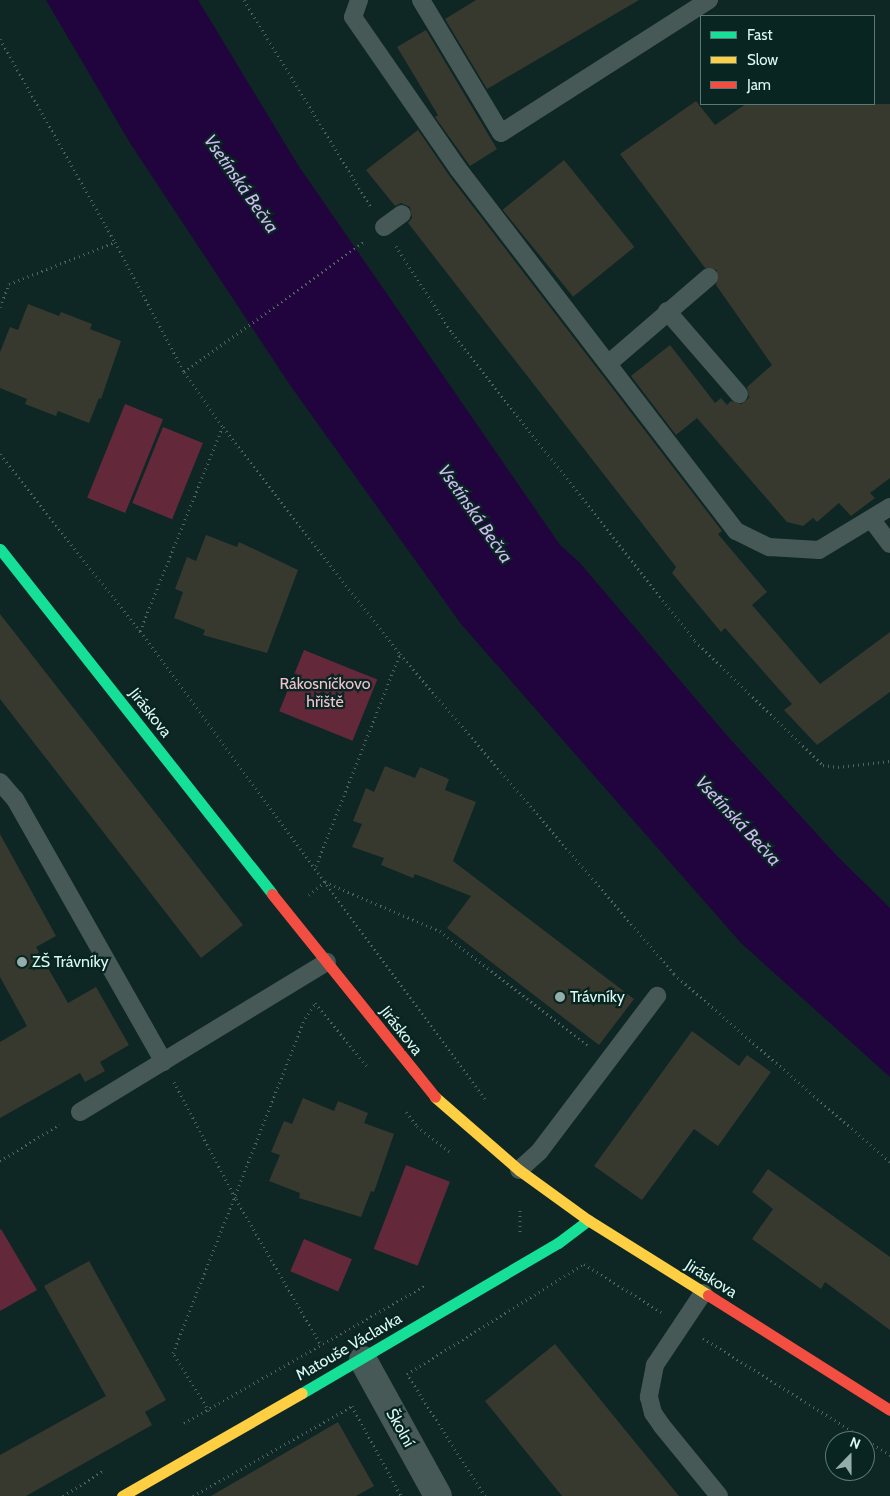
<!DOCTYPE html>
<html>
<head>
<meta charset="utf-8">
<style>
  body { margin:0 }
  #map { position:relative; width:890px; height:1496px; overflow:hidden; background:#0e2624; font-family:Cabin,sans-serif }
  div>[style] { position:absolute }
  .green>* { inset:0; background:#63293b; transform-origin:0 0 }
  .water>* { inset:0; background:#21033d }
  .building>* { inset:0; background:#37392f; transform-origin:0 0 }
  .path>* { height:3px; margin-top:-1.5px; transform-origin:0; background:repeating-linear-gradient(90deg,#526462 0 1px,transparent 0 5px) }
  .lane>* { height:18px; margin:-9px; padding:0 9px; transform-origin:9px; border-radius:9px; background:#465957 }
  .street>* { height:28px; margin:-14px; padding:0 14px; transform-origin:14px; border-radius:14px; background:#465957 }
  .fast>* { height:11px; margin:-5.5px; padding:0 5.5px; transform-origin:5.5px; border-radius:5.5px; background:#16e098 }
  .slow>* { height:11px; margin:-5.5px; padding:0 5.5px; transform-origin:5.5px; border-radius:5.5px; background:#ffcf43 }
  .jam>* { height:11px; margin:-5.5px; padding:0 5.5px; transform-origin:5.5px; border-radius:5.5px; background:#f24e42 }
  .dots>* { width:14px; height:14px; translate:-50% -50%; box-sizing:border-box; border:2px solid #082522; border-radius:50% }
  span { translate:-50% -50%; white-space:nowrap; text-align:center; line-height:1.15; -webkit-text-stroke:4.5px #082522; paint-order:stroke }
  .park-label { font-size:16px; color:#f1c2cc }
  .street-label { font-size:16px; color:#dcf8f3 }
  .poi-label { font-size:16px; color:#dcf8f3 }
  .left { translate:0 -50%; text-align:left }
  .water-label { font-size:18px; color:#d0b8f1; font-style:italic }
  .legend { position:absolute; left:700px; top:15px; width:175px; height:90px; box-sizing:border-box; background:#082522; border:1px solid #5d7976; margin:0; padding:6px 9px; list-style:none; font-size:15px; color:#dcf8f3 }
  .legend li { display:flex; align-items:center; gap:10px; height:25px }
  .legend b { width:25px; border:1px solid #5d7976 }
  .north { position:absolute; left:825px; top:1431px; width:50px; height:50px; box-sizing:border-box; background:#082522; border:1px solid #5d7976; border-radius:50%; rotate:22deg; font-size:14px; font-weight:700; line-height:20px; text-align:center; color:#dcf8f3 }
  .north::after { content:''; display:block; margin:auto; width:18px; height:22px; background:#94aeab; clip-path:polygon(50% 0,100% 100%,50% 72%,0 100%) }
</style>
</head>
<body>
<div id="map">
  <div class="green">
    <i style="left:125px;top:404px;width:41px;height:101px;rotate:22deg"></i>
    <i style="left:163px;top:427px;width:43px;height:82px;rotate:22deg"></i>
    <i style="left:304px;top:650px;width:79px;height:66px;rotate:22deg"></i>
    <i style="left:406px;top:1165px;width:47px;height:90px;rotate:21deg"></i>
    <i style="clip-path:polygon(1px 1229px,37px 1290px,0 1311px,0 1230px)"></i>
    <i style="left:304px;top:1239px;width:52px;height:35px;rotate:23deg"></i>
  </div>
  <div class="water">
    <i style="clip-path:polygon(46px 0,198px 0,298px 165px,560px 545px,579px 562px,730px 739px,838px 857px,890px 908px,890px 1077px,741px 943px,461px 624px,290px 385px,130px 143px)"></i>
  </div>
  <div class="building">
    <i style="clip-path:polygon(476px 0,639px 0,487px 89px,445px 19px)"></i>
    <i style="clip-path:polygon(426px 30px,497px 149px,470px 166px,435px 117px,438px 115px,397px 47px)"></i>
    <i style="clip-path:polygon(696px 101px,715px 125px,746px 104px,890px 104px,890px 478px,870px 493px,875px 498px,851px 516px,839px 503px,817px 522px,813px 518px,803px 526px,787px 522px,697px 418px,676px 435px,631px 376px,670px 345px,715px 403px,721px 398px,727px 405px,731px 401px,741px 404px,749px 398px,747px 387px,772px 365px,716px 285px,717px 270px,705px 268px,620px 154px)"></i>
    <i style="clip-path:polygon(418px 130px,451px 178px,722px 531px,718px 534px,767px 592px,752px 605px,820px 684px,890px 632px,890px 692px,817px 745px,784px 710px,792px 704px,725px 628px,721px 632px,672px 573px,676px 567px,408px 223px,412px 218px,410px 207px,401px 203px,395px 206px,366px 170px)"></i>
    <i style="left:564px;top:160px;width:112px;height:79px;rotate:51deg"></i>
    <i style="clip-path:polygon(28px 304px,59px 316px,61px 312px,92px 324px,90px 329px,121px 341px,101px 399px,99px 398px,89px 423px,58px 411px,56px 416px,25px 404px,27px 399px,0 388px,0 352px,10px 327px,18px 330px)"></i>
    <i style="clip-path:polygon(206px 535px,237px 547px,239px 542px,298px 570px,267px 653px,203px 635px,205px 630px,174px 618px,183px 592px,175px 589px,187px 557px,196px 561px)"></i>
    <i style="clip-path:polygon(0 614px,243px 925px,201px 958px,0 699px)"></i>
    <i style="clip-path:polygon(385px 766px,415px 778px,420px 767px,449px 779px,445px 790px,476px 802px,453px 861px,634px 999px,599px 1045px,447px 928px,471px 896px,415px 874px,413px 878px,381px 865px,384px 858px,352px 847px,362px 824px,353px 821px,366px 788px,374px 792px)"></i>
    <i style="clip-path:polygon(0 834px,56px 936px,36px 947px,68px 1003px,96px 987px,129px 1045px,100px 1062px,105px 1071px,85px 1082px,80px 1073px,0 1118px,0 1042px,27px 1026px,0 977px)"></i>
    <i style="clip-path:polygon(692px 1031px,739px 1066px,747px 1055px,771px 1072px,718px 1146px,694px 1129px,642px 1200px,594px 1166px)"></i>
    <i style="clip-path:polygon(303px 1098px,334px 1111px,338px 1101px,368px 1113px,364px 1123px,394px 1134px,374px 1192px,371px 1191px,361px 1217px,299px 1198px,300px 1193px,269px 1181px,280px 1155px,271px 1152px,284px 1121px,292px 1124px)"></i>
    <i style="clip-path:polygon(768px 1169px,890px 1257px,890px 1330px,825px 1282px,821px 1289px,752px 1239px,773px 1209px,752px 1192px)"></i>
    <i style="clip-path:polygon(89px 1261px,166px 1400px,145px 1412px,152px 1425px,26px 1496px,0 1496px,0 1455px,106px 1396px,44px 1286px)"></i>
    <i style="clip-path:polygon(555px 1344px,679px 1496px,562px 1496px,485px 1401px)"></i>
    <i style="clip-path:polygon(338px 1422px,374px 1486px,356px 1496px,211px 1496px)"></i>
  </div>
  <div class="path">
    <i style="left:244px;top:0;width:243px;rotate:58.5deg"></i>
    <i style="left:0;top:39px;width:233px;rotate:60.5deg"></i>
    <i style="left:115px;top:242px;width:147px;rotate:62deg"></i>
    <i style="left:184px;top:372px;width:67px;rotate:54.7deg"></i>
    <i style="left:223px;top:427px;width:288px;rotate:52.1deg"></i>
    <i style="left:400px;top:654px;width:421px;rotate:49.4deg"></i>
    <i style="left:674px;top:974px;width:286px;rotate:41deg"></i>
    <i style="left:396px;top:246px;width:103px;rotate:57.2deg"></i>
    <i style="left:452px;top:333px;width:392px;rotate:51.7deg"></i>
    <i style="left:695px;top:641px;width:178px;rotate:44.1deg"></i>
    <i style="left:823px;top:765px;width:15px;rotate:8deg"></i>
    <i style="left:838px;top:767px;width:52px;rotate:-6.6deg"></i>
    <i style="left:0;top:307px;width:25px;rotate:-69deg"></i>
    <i style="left:9px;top:284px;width:114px;rotate:-21.6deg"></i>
    <i style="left:184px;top:372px;width:223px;rotate:-35.9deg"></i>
    <i style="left:0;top:454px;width:226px;rotate:51.7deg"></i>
    <i style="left:140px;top:631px;width:581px;rotate:53.6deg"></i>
    <i style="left:140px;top:631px;width:219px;rotate:-68deg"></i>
    <i style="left:316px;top:866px;width:228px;rotate:-68.4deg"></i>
    <i style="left:309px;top:895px;width:21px;rotate:-39deg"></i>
    <i style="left:325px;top:882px;width:125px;rotate:23.1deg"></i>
    <i style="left:440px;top:931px;width:187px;rotate:37.8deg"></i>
    <i style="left:174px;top:1082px;width:132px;rotate:62.1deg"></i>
    <i style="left:236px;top:1199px;width:169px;rotate:59.8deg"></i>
    <i style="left:406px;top:1112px;width:18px;rotate:52deg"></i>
    <i style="left:417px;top:1126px;width:41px;rotate:38deg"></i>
    <i style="left:0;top:1161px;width:70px;rotate:-31.7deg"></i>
    <i style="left:520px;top:1232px;width:24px;rotate:-90deg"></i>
    <i style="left:703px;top:1338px;width:221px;rotate:32deg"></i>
    <i style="left:209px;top:1411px;width:68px;rotate:-121.8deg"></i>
    <i style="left:173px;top:1353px;width:360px;rotate:-68.5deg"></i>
    <i style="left:305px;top:1018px;width:18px;rotate:-56deg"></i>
    <i style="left:315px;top:1003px;width:83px;rotate:50.4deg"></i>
    <i style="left:184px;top:1423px;width:279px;rotate:-29.7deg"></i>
    <i style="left:63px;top:1496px;width:47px;rotate:-32deg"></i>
    <i style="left:193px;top:1496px;width:183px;rotate:-29.5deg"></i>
    <i style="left:352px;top:1406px;width:102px;rotate:61.4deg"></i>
    <i style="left:485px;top:1496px;width:145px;rotate:-122.6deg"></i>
    <i style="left:407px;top:1374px;width:208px;rotate:-31.9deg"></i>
    <i style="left:584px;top:1264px;width:91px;rotate:31.9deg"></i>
  </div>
  <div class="lane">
    <i style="left:359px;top:0;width:18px;rotate:109deg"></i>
    <i style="left:353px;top:17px;width:186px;rotate:55.3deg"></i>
    <i style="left:459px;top:170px;width:455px;rotate:52.5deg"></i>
    <i style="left:736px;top:531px;width:37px;rotate:26deg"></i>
    <i style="left:769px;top:547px;width:50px;rotate:3.4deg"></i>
    <i style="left:819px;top:550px;width:83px;rotate:-31.2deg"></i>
    <i style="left:421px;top:0;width:155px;rotate:59deg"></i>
    <i style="left:501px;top:133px;width:247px;rotate:-32.6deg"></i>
    <i style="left:384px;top:227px;width:22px;rotate:-36deg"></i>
    <i style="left:667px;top:311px;width:110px;rotate:49.1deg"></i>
    <i style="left:609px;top:363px;width:132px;rotate:-40.7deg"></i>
    <i style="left:872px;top:520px;width:30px;rotate:53deg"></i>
    <i style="left:0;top:782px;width:23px;rotate:49deg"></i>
    <i style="left:15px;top:799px;width:302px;rotate:60.5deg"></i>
    <i style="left:80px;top:1112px;width:289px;rotate:-31.3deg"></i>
    <i style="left:519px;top:1170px;width:27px;rotate:-42deg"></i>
    <i style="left:539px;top:1152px;width:196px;rotate:-52.9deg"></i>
    <i style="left:703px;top:1293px;width:87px;rotate:123.7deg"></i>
    <i style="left:655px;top:1365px;width:33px;rotate:101deg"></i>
    <i style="left:649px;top:1397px;width:16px;rotate:76deg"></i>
    <i style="left:653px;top:1413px;width:16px;rotate:55deg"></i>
    <i style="left:662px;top:1426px;width:90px;rotate:50.8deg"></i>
  </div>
  <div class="street">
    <i style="left:363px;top:1360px;width:155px;rotate:61.1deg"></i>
  </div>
  <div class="fast">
    <i style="left:0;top:549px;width:439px;rotate:51.7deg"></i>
    <i style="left:302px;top:1393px;width:297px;rotate:-30.4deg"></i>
    <i style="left:558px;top:1243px;width:38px;rotate:-37deg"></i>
  </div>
  <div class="slow">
    <i style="left:435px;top:1097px;width:111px;rotate:41deg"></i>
    <i style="left:519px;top:1170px;width:85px;rotate:35.9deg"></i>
    <i style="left:588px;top:1220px;width:142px;rotate:32deg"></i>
    <i style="left:122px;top:1496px;width:207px;rotate:-29.8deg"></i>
  </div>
  <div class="jam">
    <i style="left:272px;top:894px;width:260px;rotate:51.2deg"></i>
    <i style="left:708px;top:1295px;width:215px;rotate:32.3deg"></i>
  </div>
  <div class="dots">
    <i style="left:22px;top:962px;background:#94aeab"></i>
    <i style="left:560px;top:997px;background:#94aeab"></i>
  </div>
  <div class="park-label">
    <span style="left:325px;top:693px">Rákosníčkovo<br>hřiště</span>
  </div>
  <div class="street-label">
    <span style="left:150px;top:713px;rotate:52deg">Jiráskova</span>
    <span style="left:401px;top:1031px;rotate:52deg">Jiráskova</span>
    <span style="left:711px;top:1279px;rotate:32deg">Jiráskova</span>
    <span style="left:349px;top:1347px;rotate:-30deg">Matouše Václavka</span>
    <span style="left:400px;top:1428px;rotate:61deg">Školní</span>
  </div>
  <div class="poi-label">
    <span class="left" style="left:32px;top:962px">ZŠ Trávníky</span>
    <span class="left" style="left:570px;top:997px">Trávníky</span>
  </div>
  <div class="water-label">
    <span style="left:241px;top:184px;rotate:55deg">Vsetínská Bečva</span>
    <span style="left:475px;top:514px;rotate:55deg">Vsetínská Bečva</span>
    <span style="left:738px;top:821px;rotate:47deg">Vsetínská Bečva</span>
  </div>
  <ul class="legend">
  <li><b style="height:6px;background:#16e098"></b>Fast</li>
  <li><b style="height:6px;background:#ffcf43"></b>Slow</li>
  <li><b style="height:6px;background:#f24e42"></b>Jam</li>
  </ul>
  <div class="north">N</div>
</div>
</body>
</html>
